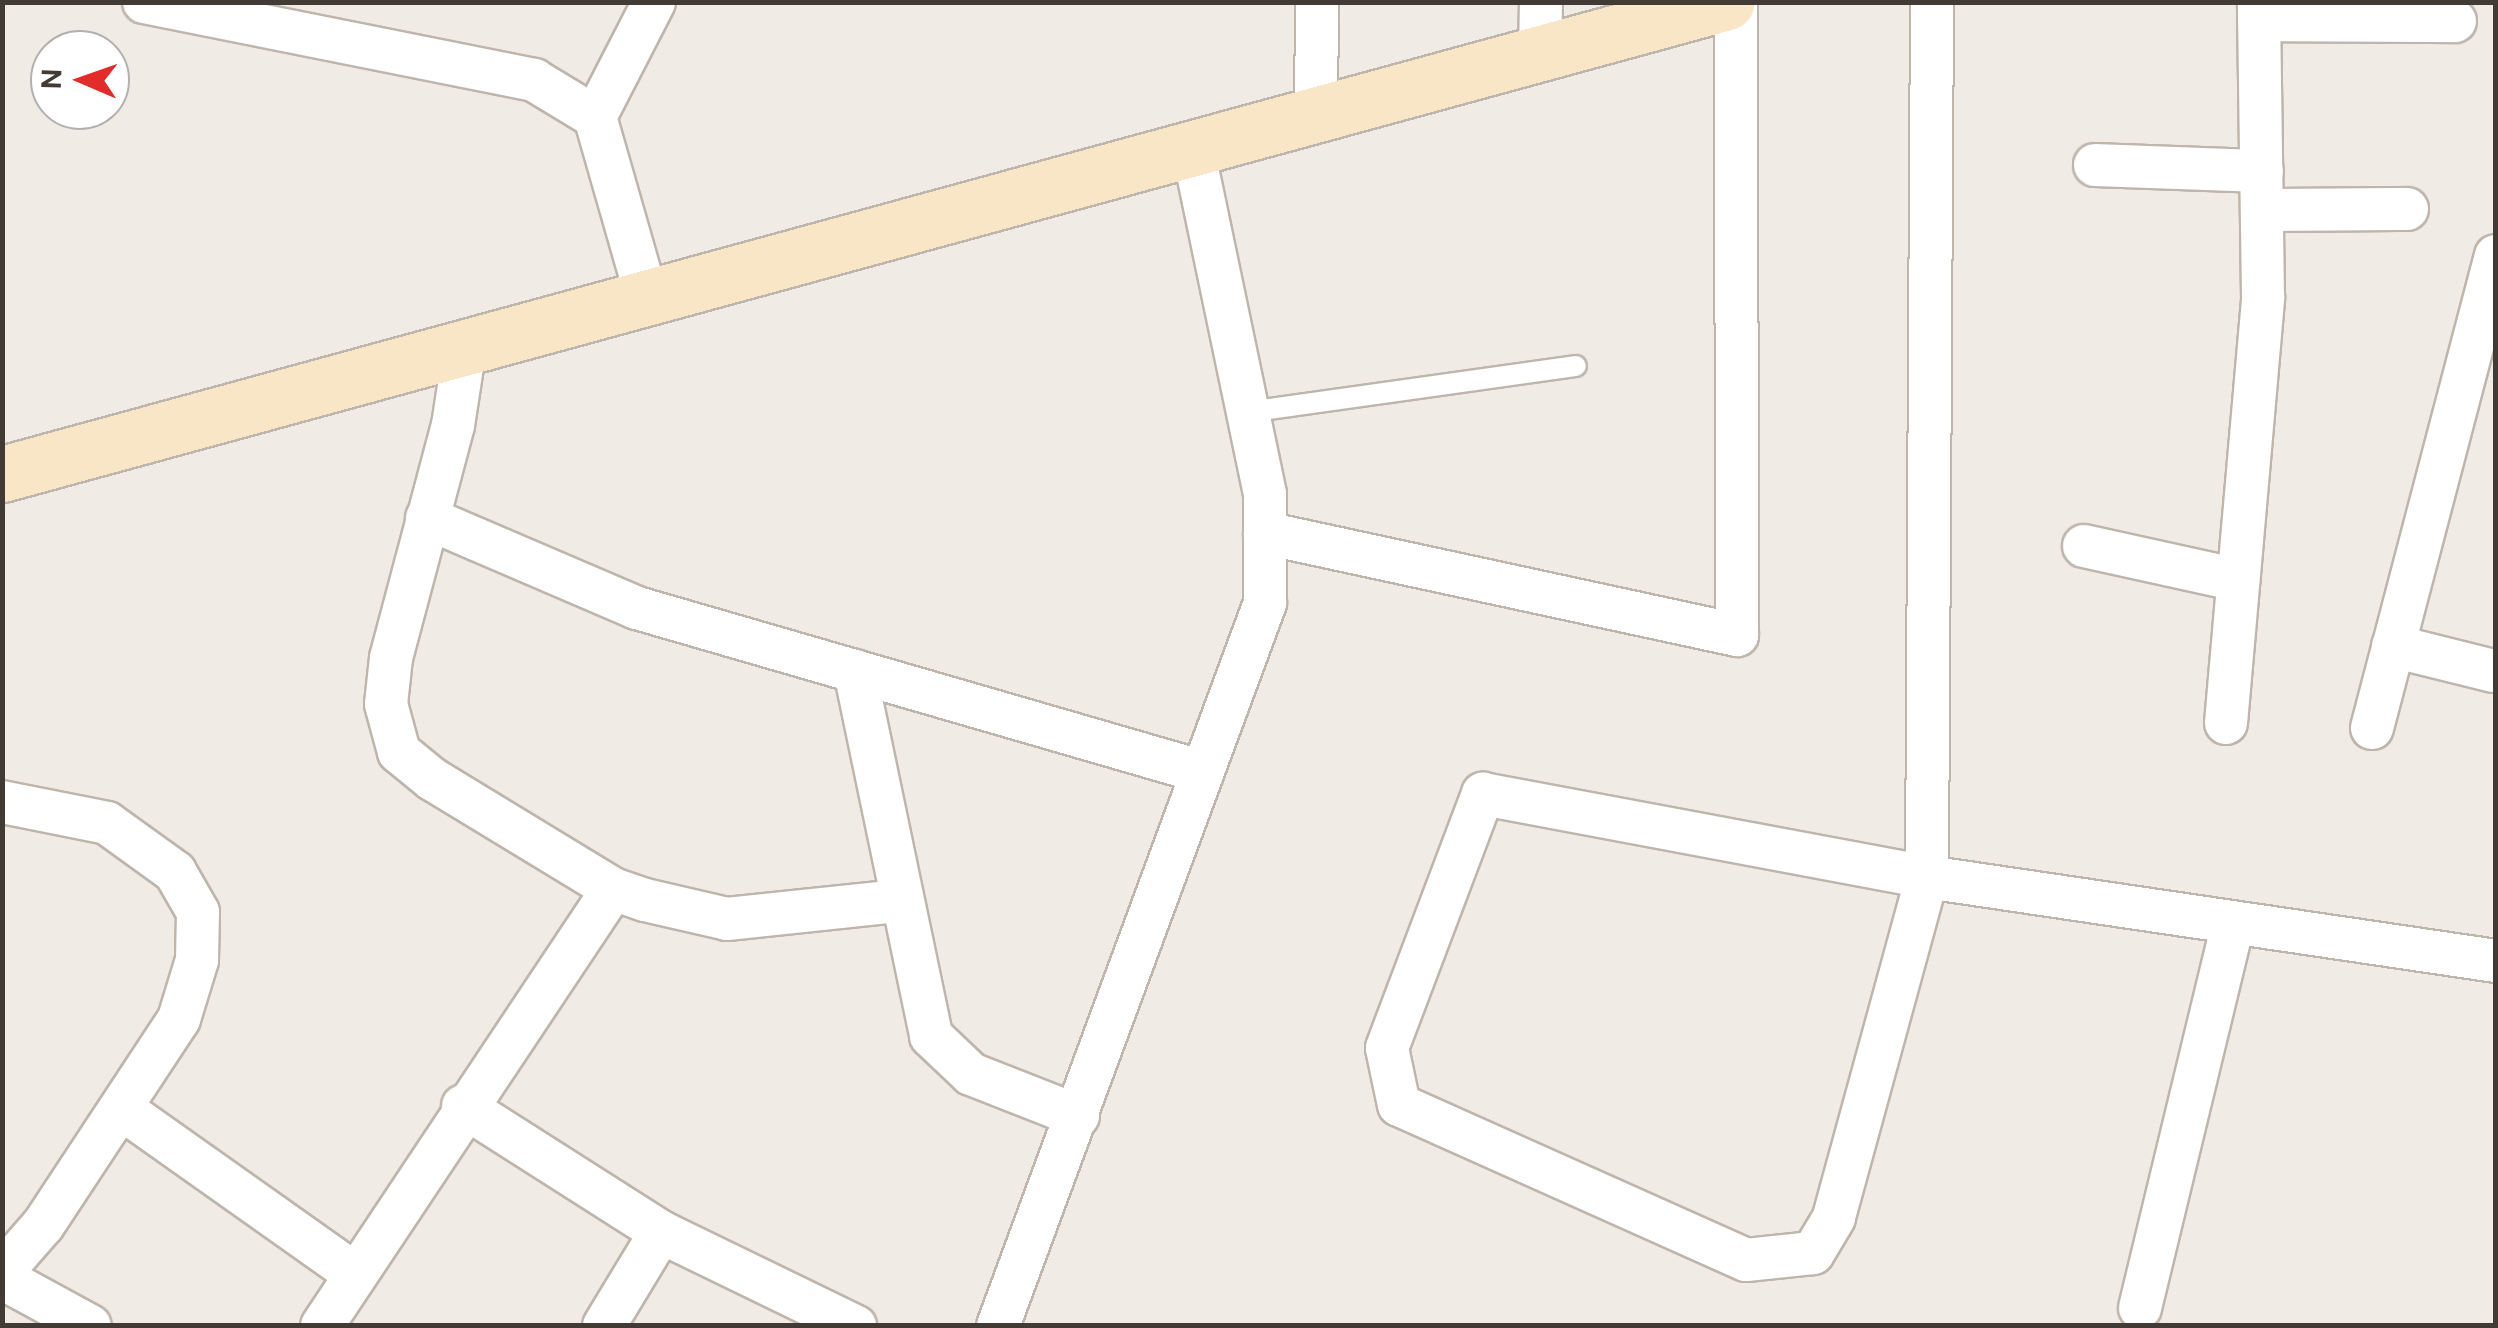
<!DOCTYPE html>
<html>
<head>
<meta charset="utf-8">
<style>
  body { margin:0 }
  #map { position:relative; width:2498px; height:1328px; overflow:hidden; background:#f0ebe5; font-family:"DM Sans",sans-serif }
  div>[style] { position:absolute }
  .roads { filter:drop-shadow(2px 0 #beb5ac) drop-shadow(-2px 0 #beb5ac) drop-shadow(0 2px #beb5ac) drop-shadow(0 -2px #beb5ac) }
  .service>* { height:20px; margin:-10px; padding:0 10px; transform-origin:10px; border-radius:10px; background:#fff }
  .minor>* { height:42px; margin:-21px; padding:0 21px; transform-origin:21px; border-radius:21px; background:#fff }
  .secondary>* { height:55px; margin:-27.5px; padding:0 27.5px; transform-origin:27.5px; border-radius:27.5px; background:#f8e6c7 }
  span { translate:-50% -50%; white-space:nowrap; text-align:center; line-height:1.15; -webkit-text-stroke:8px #fff; paint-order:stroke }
  .frame { position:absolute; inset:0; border:5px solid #423b35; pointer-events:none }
  .north { position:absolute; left:30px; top:30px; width:100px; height:100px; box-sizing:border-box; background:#fff; border:2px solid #b3b1ae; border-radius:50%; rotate:272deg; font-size:28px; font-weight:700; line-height:40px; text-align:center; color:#423b35 }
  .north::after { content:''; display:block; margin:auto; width:35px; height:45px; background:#e32c2a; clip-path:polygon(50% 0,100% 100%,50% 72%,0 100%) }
</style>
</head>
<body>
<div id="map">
  <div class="roads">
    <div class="service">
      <i style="left:1248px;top:412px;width:331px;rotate:-8deg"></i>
    </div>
    <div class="minor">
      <i style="left:144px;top:2px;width:398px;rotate:11.3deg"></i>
      <i style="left:534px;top:80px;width:71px;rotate:31.2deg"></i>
      <i style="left:1932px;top:2px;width:875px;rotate:90.33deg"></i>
      <i style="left:1927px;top:877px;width:353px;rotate:105.3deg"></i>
      <i style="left:1834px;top:1218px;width:41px;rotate:121deg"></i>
      <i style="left:1813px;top:1253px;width:67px;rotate:174deg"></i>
      <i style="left:1746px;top:1260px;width:380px;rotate:-155.9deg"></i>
      <i style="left:1399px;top:1105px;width:58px;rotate:-101.9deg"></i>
      <i style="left:1387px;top:1048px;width:272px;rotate:-69.3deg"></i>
      <i style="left:1483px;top:794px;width:452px;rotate:10.6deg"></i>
      <i style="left:1927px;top:877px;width:575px;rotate:8.4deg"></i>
      <i style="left:2259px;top:20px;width:196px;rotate:0.3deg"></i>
      <i style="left:1540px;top:53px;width:51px;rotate:-88.9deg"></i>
      <i style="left:1316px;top:115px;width:113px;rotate:-89.5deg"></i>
      <i style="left:2095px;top:165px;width:167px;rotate:2.1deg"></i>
      <i style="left:2262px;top:210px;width:145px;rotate:-0.4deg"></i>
      <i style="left:647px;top:298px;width:188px;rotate:-106deg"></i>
      <i style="left:595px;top:117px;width:129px;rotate:-62.8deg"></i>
      <i style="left:465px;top:347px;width:79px;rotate:98.7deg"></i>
      <i style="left:453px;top:425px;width:241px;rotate:104.9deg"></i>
      <i style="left:391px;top:658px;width:46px;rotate:96.2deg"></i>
      <i style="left:386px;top:704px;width:50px;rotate:74.8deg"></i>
      <i style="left:399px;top:752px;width:43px;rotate:39.3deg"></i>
      <i style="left:432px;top:779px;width:212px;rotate:31.3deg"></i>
      <i style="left:613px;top:889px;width:34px;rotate:19deg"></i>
      <i style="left:645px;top:900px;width:84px;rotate:13deg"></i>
      <i style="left:727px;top:919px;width:173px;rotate:-6deg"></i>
      <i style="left:427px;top:518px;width:228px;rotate:23.2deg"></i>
      <i style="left:637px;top:608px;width:589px;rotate:16.16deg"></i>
      <i style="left:1265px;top:533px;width:483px;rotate:12.2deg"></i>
      <i style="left:1737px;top:635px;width:633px;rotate:-90.09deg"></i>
      <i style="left:2084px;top:546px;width:158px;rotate:12.4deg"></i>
      <i style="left:2393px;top:646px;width:103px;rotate:14deg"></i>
      <i style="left:855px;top:671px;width:373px;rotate:78.2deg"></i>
      <i style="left:931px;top:1036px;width:55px;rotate:43.5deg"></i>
      <i style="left:971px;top:1074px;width:115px;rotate:21.4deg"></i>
      <i style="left:2226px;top:723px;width:428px;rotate:-85deg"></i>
      <i style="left:2263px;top:297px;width:295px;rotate:-90.8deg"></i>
      <i style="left:2372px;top:728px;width:488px;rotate:-75.3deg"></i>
      <i style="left:2px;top:802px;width:107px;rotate:11.3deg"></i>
      <i style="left:107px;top:823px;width:84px;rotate:35.8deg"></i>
      <i style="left:175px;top:872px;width:46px;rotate:60.1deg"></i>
      <i style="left:198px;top:912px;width:48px;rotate:91.2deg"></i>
      <i style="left:197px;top:960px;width:62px;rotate:107deg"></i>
      <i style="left:179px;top:1019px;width:247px;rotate:123.4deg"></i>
      <i style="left:43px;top:1225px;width:62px;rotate:131.1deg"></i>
      <i style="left:463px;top:1106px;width:235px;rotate:32.5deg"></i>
      <i style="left:661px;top:1232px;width:216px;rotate:25.9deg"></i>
      <i style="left:122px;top:1109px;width:286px;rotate:35.3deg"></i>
      <i style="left:2px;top:1278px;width:100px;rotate:28.6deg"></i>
      <i style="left:2140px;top:1308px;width:396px;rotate:-76.4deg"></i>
      <i style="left:322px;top:1326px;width:525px;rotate:-56.34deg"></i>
      <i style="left:604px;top:1326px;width:110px;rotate:-58.8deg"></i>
      <i style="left:998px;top:1326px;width:771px;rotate:-69.73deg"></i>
      <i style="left:1265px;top:603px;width:109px;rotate:-90deg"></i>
      <i style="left:1265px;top:494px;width:353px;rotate:-101.8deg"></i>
    </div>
    <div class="secondary">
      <i style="left:2px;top:474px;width:1788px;rotate:-15.3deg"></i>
    </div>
  </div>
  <div class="frame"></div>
  <div class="north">N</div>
</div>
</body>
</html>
